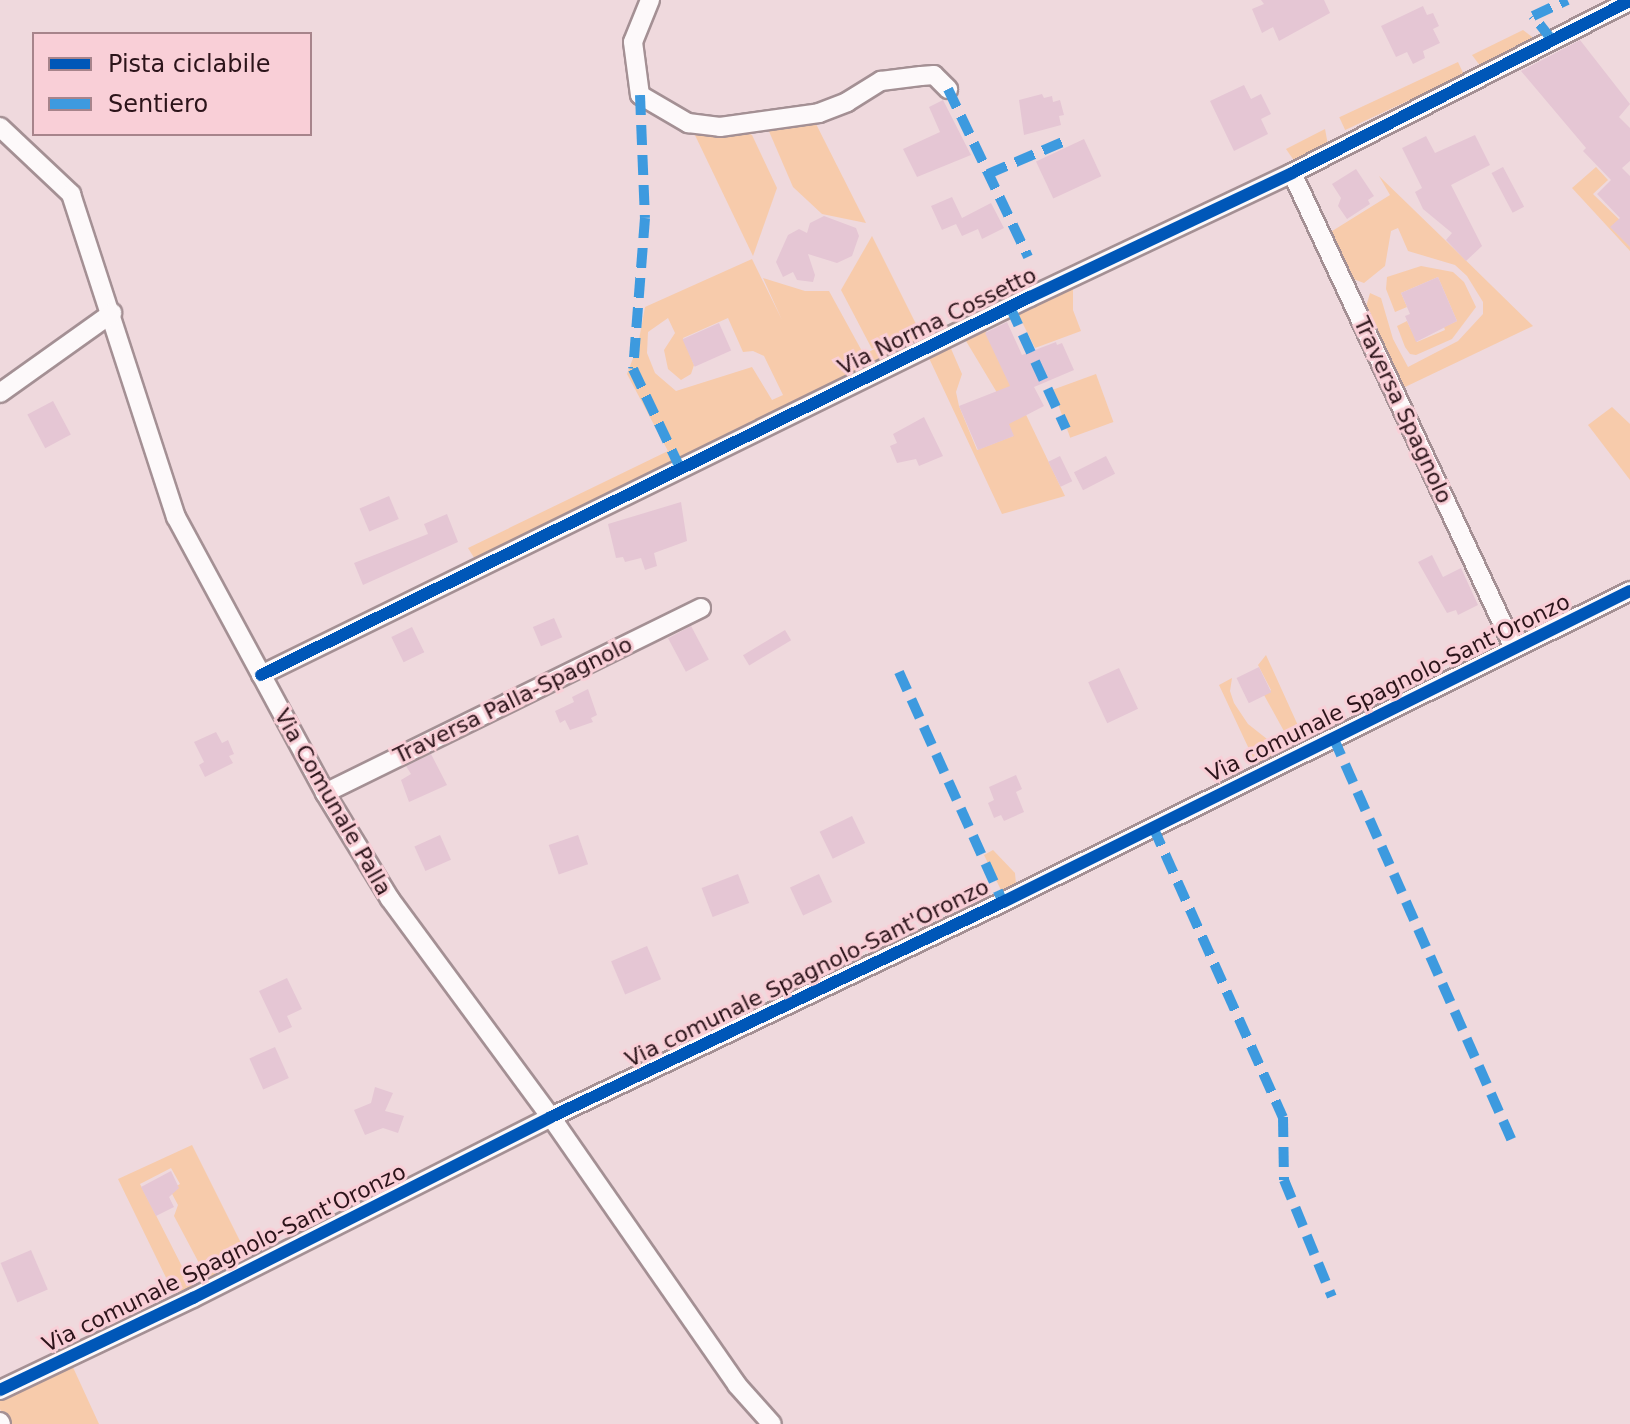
<!DOCTYPE html>
<html>
<head>
<meta charset="utf-8">
<style>
  body { margin:0 }
  #map { position:relative; width:1630px; height:1424px; overflow:hidden; background:#efd9dd; font-family:"DejaVu Sans",sans-serif }
  div>[style] { position:absolute }
  .green>* { inset:0; background:#f7cbab; transform-origin:0 0 }
  .building>* { inset:0; background:#e5c6d4; transform-origin:0 0 }
  .roads { filter:drop-shadow(2px 0 #a49094) drop-shadow(-2px 0 #a49094) drop-shadow(0 2px #a49094) drop-shadow(0 -2px #a49094) }
  .minor>* { height:18px; margin:-9px; padding:0 9px; transform-origin:9px; border-radius:9px; background:#fdf9fa }
  .quiet>* { height:10px; margin-top:-5px; transform-origin:0; background:repeating-linear-gradient(90deg,#3d9adf 0 20px,transparent 0 30px) }
  .cycleway>* { height:12px; margin:-6px; padding:0 6px; transform-origin:6px; border-radius:6px; background:#0057b8 }
  span { translate:-50% -50%; white-space:nowrap; text-align:center; line-height:1.15; -webkit-text-stroke:6px #f9cfd7; paint-order:stroke }
  .street-label { font-size:22px; color:#2c141a }
  .legend { position:absolute; left:32px; top:32px; width:280px; height:104px; box-sizing:border-box; background:#f9cfd7; border:2px solid #a7848b; margin:0; padding:10px 14px; list-style:none; font-size:24px; color:#2c141a }
  .legend li { display:flex; align-items:center; gap:16px; height:40px }
  .legend b { width:40px; border:2px solid #a7848b }
</style>
</head>
<body>
<div id="map">
  <div class="green">
    <i style="clip-path:polygon(1523px 30px,1536px 40px,1481px 67px,1472px 55px)"></i>
    <i style="left:1458px;top:62px;width:14px;height:131px;rotate:65deg"></i>
    <i style="clip-path:polygon(814px 120px,866px 223px,822px 214px,793px 187px,768px 129px)"></i>
    <i style="clip-path:polygon(1325px 129px,1328px 145px,1295px 162px,1286px 149px)"></i>
    <i style="clip-path:polygon(693px 131px,746px 132px,752px 135px,777px 188px,753px 256px)"></i>
    <i style="clip-path:polygon(1596px 167px,1608px 180px,1593px 194px,1630px 230px,1630px 251px,1572px 188px)"></i>
    <i style="clip-path:polygon(1379px 176px,1445px 240px,1533px 326px,1403px 388px,1366px 307px,1370px 293px,1381px 298px,1393px 339px,1408px 367px,1458px 341px,1483px 314px,1483px 302px,1467px 276px,1455px 265px,1408px 251px,1398px 228px,1391px 231px,1385px 266px,1364px 283px,1353px 279px,1329px 233px,1390px 195px)"></i>
    <i style="clip-path:polygon(872px 236px,917px 326px,872px 349px,841px 290px)"></i>
    <i style="clip-path:polygon(evenodd,752px 259px,782px 320px,763px 278px,805px 291px,829px 291px,863px 353px,855px 359px,919px 326px,927px 343px,478px 564px,468px 548px,668px 451px,627px 374px,638px 345px,645px 307px,752px 259px,668px 318px,675px 333px,664px 350px,668px 369px,681px 380px,691px 374px,694px 365px,683px 338px,728px 318px,743px 352px,753px 351px,764px 356px,783px 395px,772px 400px,752px 367px,676px 391px,655px 373px,647px 353px,648px 332px,668px 318px)"></i>
    <i style="clip-path:polygon(1421px 266px,1453px 272px,1464px 282px,1476px 307px,1452px 339px,1416px 355px,1410px 354px,1405px 347px,1397px 326px,1407px 321px,1417px 342px,1445px 330px,1444px 327px,1457px 321px,1438px 277px,1401px 293px,1407px 307px,1395px 312px,1386px 289px,1387px 277px)"></i>
    <i style="clip-path:polygon(1073px 283px,1073px 310px,1081px 331px,1035px 348px,1016px 310px)"></i>
    <i style="clip-path:polygon(983px 325px,1065px 496px,1002px 514px,928px 356px,949px 344px,962px 374px,956px 392px,959px 406px,977px 450px,1013px 436px,996px 391px,963px 336px)"></i>
    <i style="left:1096px;top:374px;width:51px;height:46px;rotate:70deg"></i>
    <i style="clip-path:polygon(1612px 407px,1630px 424px,1630px 480px,1588px 425px)"></i>
    <i style="clip-path:polygon(1266px 655px,1305px 741px,1286px 751px,1280px 740px,1285px 733px,1264px 695px,1271px 690px,1258px 665px)"></i>
    <i style="clip-path:polygon(1232px 678px,1230px 691px,1234px 703px,1248px 724px,1267px 739px,1275px 754px,1256px 764px,1219px 685px)"></i>
    <i style="clip-path:polygon(993px 850px,1015px 873px,1016px 884px,1001px 890px,984px 855px)"></i>
    <i style="clip-path:polygon(192px 1145px,249px 1259px,208px 1280px,174px 1216px,178px 1205px,170px 1190px,180px 1184px,171px 1168px,140px 1184px,192px 1286px,174px 1294px,118px 1179px)"></i>
    <i style="clip-path:polygon(71px 1363px,99px 1424px,7px 1424px,0 1409px,0 1398px)"></i>
  </div>
  <div class="building">
    <i style="clip-path:polygon(1261px 0,1324px 0,1330px 13px,1279px 41px,1273px 27px,1262px 33px,1252px 9px,1264px 4px)"></i>
    <i style="clip-path:polygon(1423px 6px,1427px 15px,1433px 13px,1439px 26px,1433px 29px,1440px 43px,1423px 51px,1425px 58px,1413px 64px,1407px 52px,1396px 57px,1381px 26px)"></i>
    <i style="clip-path:polygon(1580px 40px,1630px 104px,1619px 117px,1630px 128px,1630px 161px,1622px 168px,1630px 176px,1630px 247px,1610px 227px,1620px 218px,1597px 194px,1611px 180px,1583px 151px,1586px 148px,1521px 71px)"></i>
    <i style="clip-path:polygon(1244px 85px,1251px 99px,1261px 94px,1271px 114px,1261px 119px,1268px 134px,1234px 151px,1210px 101px)"></i>
    <i style="clip-path:polygon(1042px 94px,1044px 98px,1052px 96px,1053px 102px,1060px 100px,1064px 115px,1059px 116px,1061px 125px,1024px 135px,1019px 100px)"></i>
    <i style="clip-path:polygon(943px 100px,971px 155px,917px 177px,903px 149px,940px 132px,929px 107px)"></i>
    <i style="clip-path:polygon(1475px 135px,1490px 165px,1451px 185px,1482px 246px,1466px 261px,1446px 240px,1452px 233px,1423px 209px,1415px 192px,1422px 188px,1402px 148px,1426px 136px,1435px 153px)"></i>
    <i style="left:1084px;top:139px;width:41px;height:53px;rotate:65deg"></i>
    <i style="left:1503px;top:167px;width:45px;height:13px;rotate:62deg"></i>
    <i style="clip-path:polygon(1356px 169px,1374px 196px,1368px 200px,1370px 204px,1347px 219px,1338px 206px,1341px 198px,1332px 184px)"></i>
    <i style="clip-path:polygon(952px 197px,962px 218px,991px 203px,1004px 228px,982px 239px,978px 229px,962px 236px,956px 224px,942px 230px,931px 206px)"></i>
    <i style="clip-path:polygon(824px 216px,856px 228px,859px 236px,852px 256px,837px 263px,808px 254px,815px 275px,813px 282px,797px 280px,793px 272px,783px 277px,776px 262px,788px 235px,799px 229px,807px 233px,810px 223px)"></i>
    <i style="clip-path:polygon(1438px 277px,1457px 321px,1416px 342px,1405px 316px,1410px 314px,1401px 293px)"></i>
    <i style="clip-path:polygon(1007px 322px,1022px 355px,1056px 342px,1057px 345px,1062px 343px,1074px 370px,1034px 387px,1044px 406px,1009px 424px,1014px 436px,978px 450px,959px 406px,1010px 386px,985px 333px)"></i>
    <i style="left:719px;top:323px;width:30px;height:40px;rotate:66deg"></i>
    <i style="left:53px;top:401px;width:38px;height:29px;rotate:62deg"></i>
    <i style="clip-path:polygon(924px 417px,943px 456px,919px 466px,916px 459px,897px 463px,890px 446px,897px 443px,893px 434px)"></i>
    <i style="left:1060px;top:456px;width:28px;height:13px;rotate:64deg"></i>
    <i style="left:1106px;top:456px;width:20px;height:36px;rotate:63deg"></i>
    <i style="left:389px;top:496px;width:25px;height:32px;rotate:67deg"></i>
    <i style="clip-path:polygon(681px 502px,687px 541px,654px 553px,657px 566px,645px 570px,641px 558px,625px 562px,623px 557px,616px 558px,608px 524px)"></i>
    <i style="clip-path:polygon(447px 514px,458px 542px,363px 585px,354px 563px,428px 534px,424px 524px)"></i>
    <i style="clip-path:polygon(1432px 555px,1443px 577px,1461px 568px,1478px 605px,1458px 615px,1456px 610px,1447px 613px,1418px 562px)"></i>
    <i style="left:554px;top:618px;width:21px;height:23px;rotate:67deg"></i>
    <i style="left:691px;top:626px;width:38px;height:26px;rotate:62deg"></i>
    <i style="left:412px;top:627px;width:28px;height:23px;rotate:64deg"></i>
    <i style="left:785px;top:630px;width:12px;height:49px;rotate:59deg"></i>
    <i style="left:1259px;top:667px;width:28px;height:25px;rotate:64deg"></i>
    <i style="left:1119px;top:668px;width:45px;height:34px;rotate:65deg"></i>
    <i style="clip-path:polygon(588px 689px,597px 715px,591px 718px,593px 722px,570px 730px,565px 720px,560px 723px,555px 711px,574px 702px,572px 697px)"></i>
    <i style="clip-path:polygon(216px 732px,222px 743px,228px 740px,234px 754px,229px 756px,233px 763px,205px 777px,199px 765px,204px 762px,194px 742px)"></i>
    <i style="clip-path:polygon(431px 754px,447px 785px,409px 802px,401px 780px,411px 774px,406px 766px)"></i>
    <i style="clip-path:polygon(1016px 775px,1022px 789px,1016px 792px,1024px 812px,1004px 821px,1001px 815px,994px 818px,988px 803px,994px 800px,989px 787px)"></i>
    <i style="left:852px;top:816px;width:30px;height:36px;rotate:64deg"></i>
    <i style="left:440px;top:835px;width:27px;height:28px;rotate:66deg"></i>
    <i style="left:578px;top:835px;width:31px;height:31px;rotate:71deg"></i>
    <i style="left:738px;top:874px;width:31px;height:39px;rotate:69deg"></i>
    <i style="left:819px;top:874px;width:31px;height:32px;rotate:65deg"></i>
    <i style="left:647px;top:946px;width:36px;height:39px;rotate:67deg"></i>
    <i style="clip-path:polygon(287px 978px,302px 1009px,287px 1016px,292px 1027px,279px 1033px,259px 991px)"></i>
    <i style="left:275px;top:1047px;width:34px;height:28px;rotate:66deg"></i>
    <i style="clip-path:polygon(375px 1087px,393px 1093px,385px 1111px,404px 1116px,398px 1133px,383px 1128px,365px 1135px,354px 1110px,371px 1103px)"></i>
    <i style="clip-path:polygon(171px 1171px,179px 1188px,169px 1197px,174px 1207px,156px 1216px,141px 1187px)"></i>
    <i style="left:31px;top:1250px;width:43px;height:33px;rotate:67deg"></i>
  </div>
  <div class="roads">
    <div class="minor">
      <i style="left:650px;top:0;width:45px;rotate:112deg"></i>
      <i style="left:633px;top:42px;width:53px;rotate:82.5deg"></i>
      <i style="left:640px;top:95px;width:56px;rotate:30.3deg"></i>
      <i style="left:688px;top:123px;width:32px;rotate:7deg"></i>
      <i style="left:720px;top:127px;width:100px;rotate:-8deg"></i>
      <i style="left:819px;top:113px;width:30px;rotate:-21deg"></i>
      <i style="left:847px;top:102px;width:40px;rotate:-32deg"></i>
      <i style="left:881px;top:81px;width:40px;rotate:-7.1deg"></i>
      <i style="left:921px;top:76px;width:13px;rotate:-4deg"></i>
      <i style="left:934px;top:75px;width:20px;rotate:45deg"></i>
      <i style="left:0;top:127px;width:98px;rotate:43.3deg"></i>
      <i style="left:71px;top:194px;width:340px;rotate:72deg"></i>
      <i style="left:176px;top:517px;width:314px;rotate:61.6deg"></i>
      <i style="left:325px;top:793px;width:124px;rotate:58.5deg"></i>
      <i style="left:390px;top:899px;width:271px;rotate:53.6deg"></i>
      <i style="left:551px;top:1117px;width:326px;rotate:55.2deg"></i>
      <i style="left:737px;top:1385px;width:52px;rotate:48.1deg"></i>
      <i style="left:1292px;top:173px;width:524px;rotate:64.95deg"></i>
      <i style="left:0;top:393px;width:138px;rotate:-35.5deg"></i>
      <i style="left:261px;top:675px;width:857px;rotate:-26.18deg"></i>
      <i style="left:1030px;top:297px;width:290px;rotate:-25.3deg"></i>
      <i style="left:1292px;top:173px;width:379px;rotate:-27deg"></i>
      <i style="left:325px;top:793px;width:419px;rotate:-26.2deg"></i>
      <i style="left:0;top:1390px;width:214px;rotate:-25.5deg"></i>
      <i style="left:193px;top:1298px;width:401px;rotate:-26.8deg"></i>
      <i style="left:551px;top:1117px;width:501px;rotate:-25.44deg"></i>
      <i style="left:1003px;top:902px;width:700px;rotate:-26.38deg"></i>
      <i style="left:0;top:1422px;width:2px;rotate:63deg"></i>
    </div>
  </div>
  <div class="quiet">
    <i style="left:1552px;top:40px;width:31px;rotate:-128deg"></i>
    <i style="left:1533px;top:16px;width:38px;rotate:-25deg"></i>
    <i style="left:948px;top:89px;width:186px;rotate:64.5deg"></i>
    <i style="left:640px;top:95px;width:123px;rotate:87.7deg"></i>
    <i style="left:645px;top:218px;width:151px;rotate:94.5deg"></i>
    <i style="left:633px;top:369px;width:112px;rotate:64.6deg"></i>
    <i style="left:988px;top:174px;width:84px;rotate:-23.2deg"></i>
    <i style="left:1010px;top:307px;width:134px;rotate:65.3deg"></i>
    <i style="left:899px;top:672px;width:252px;rotate:65.7deg"></i>
    <i style="left:1333px;top:737px;width:444px;rotate:66.1deg"></i>
    <i style="left:1153px;top:827px;width:318px;rotate:65.9deg"></i>
    <i style="left:1283px;top:1117px;width:63px;rotate:89.1deg"></i>
    <i style="left:1284px;top:1180px;width:126px;rotate:67.7deg"></i>
  </div>
  <div class="cycleway">
    <i style="left:261px;top:675px;width:857px;rotate:-26.18deg"></i>
    <i style="left:1030px;top:297px;width:290px;rotate:-25.3deg"></i>
    <i style="left:1292px;top:173px;width:379px;rotate:-27deg"></i>
    <i style="left:0;top:1390px;width:214px;rotate:-25.5deg"></i>
    <i style="left:193px;top:1298px;width:401px;rotate:-26.8deg"></i>
    <i style="left:551px;top:1117px;width:501px;rotate:-25.44deg"></i>
    <i style="left:1003px;top:902px;width:700px;rotate:-26.38deg"></i>
  </div>
  <div class="street-label">
    <span style="left:937px;top:321px;rotate:-26deg">Via Norma Cossetto</span>
    <span style="left:1403px;top:410px;rotate:65deg">Traversa Spagnolo</span>
    <span style="left:1388px;top:688px;rotate:-26deg">Via comunale Spagnolo-Sant'Oronzo</span>
    <span style="left:513px;top:700px;rotate:-26deg">Traversa Palla-Spagnolo</span>
    <span style="left:333px;top:802px;rotate:60deg">Via Comunale Palla</span>
    <span style="left:807px;top:973px;rotate:-26deg">Via comunale Spagnolo-Sant'Oronzo</span>
    <span style="left:224px;top:1258px;rotate:-26deg">Via comunale Spagnolo-Sant'Oronzo</span>
  </div>
  <ul class="legend">
  <li><b style="height:10px;background:#0057b8"></b>Pista ciclabile</li>
  <li><b style="height:10px;background:#3d9adf"></b>Sentiero</li>
  </ul>
</div>
</body>
</html>
